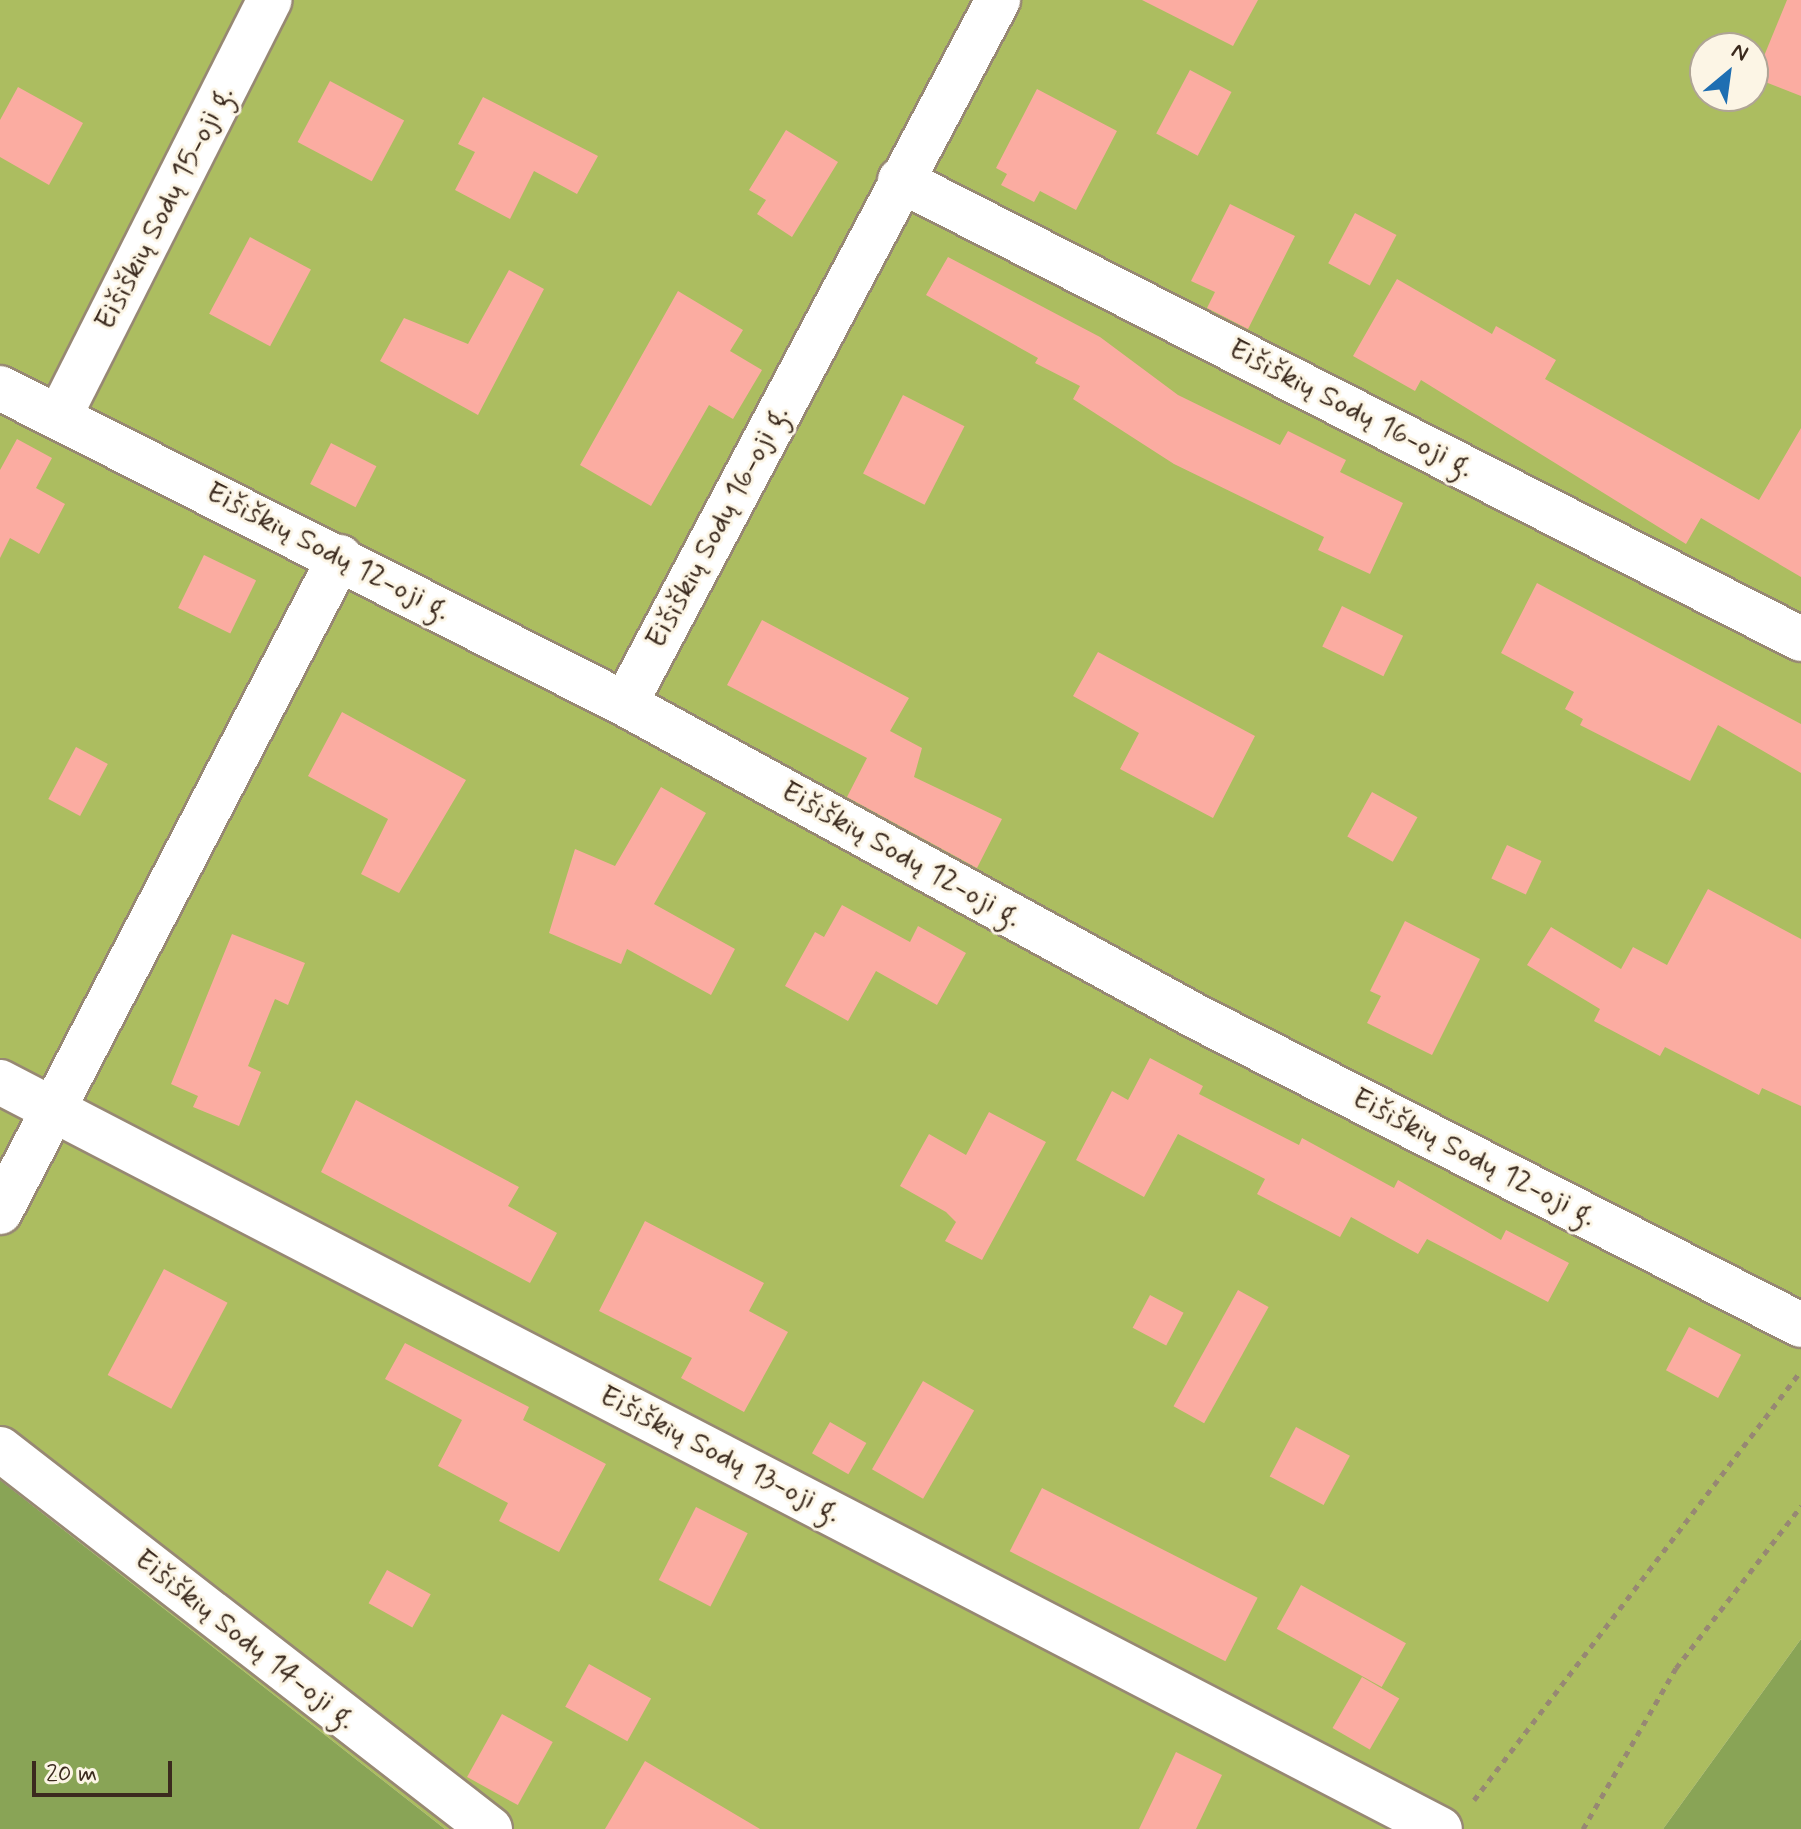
<!DOCTYPE html>
<html>
<head>
<meta charset="utf-8">
<style>
  body { margin:0 }
  #map { position:relative; width:1801px; height:1829px; overflow:hidden; background:#f3e5c8; font-family:Mynerve,sans-serif }
  div>[style] { position:absolute }
  .green>* { inset:0; background:#acbd60 }
  .forest>* { inset:0; background:#89a456 }
  .building>* { inset:0; background:#fbaca1; transform-origin:0 0 }
  .path>* { height:5px; margin-top:-2.5px; transform-origin:0; background:repeating-linear-gradient(90deg,#978873 0 6px,transparent 0 12px) }
  .roads { filter:drop-shadow(2px 0 #978873) drop-shadow(-2px 0 #978873) drop-shadow(0 2px #978873) drop-shadow(0 -2px #978873) }
  .street>* { height:44px; margin:-22px; padding:0 22px; transform-origin:22px; border-radius:22px; background:#fff }
  span { translate:-50% -50%; white-space:nowrap; text-align:center; line-height:1.15; -webkit-text-stroke:6px #fcf5e5; paint-order:stroke }
  .street-label { font-size:30px; color:#3b2a1e }
  .north { position:absolute; left:1689px; top:32px; width:80px; height:80px; box-sizing:border-box; background:#fcf5e5; border:2px solid #afa495; border-radius:50%; rotate:29deg; font-size:22px; font-weight:700; line-height:32px; text-align:center; color:#3b2a1e }
  .north::after { content:''; display:block; margin:auto; width:28px; height:36px; background:#1f6fb2; clip-path:polygon(50% 0,100% 100%,50% 72%,0 100%) }
  .scale { position:absolute; left:32px; top:1761px; width:140px; height:36px; box-sizing:border-box; border:4px solid #3b2a1e; border-top:0; padding-left:10px; font-size:24px; line-height:28px; white-space:nowrap; color:#3b2a1e; -webkit-text-stroke:6px #fcf5e5; paint-order:stroke }
</style>
</head>
<body>
<div id="map">
  <div class="green">
    <i style="clip-path:polygon(evenodd,0 0,1801px 0,1801px 1639px,1663px 1829px,445px 1829px,0 1480px,0 0,1705px 48px,1753px 48px,1753px 96px,1705px 96px,1705px 48px)"></i>
  </div>
  <div class="forest">
    <i style="clip-path:polygon(0 1480px,445px 1829px,0 1829px)"></i>
    <i style="clip-path:polygon(1801px 1639px,1801px 1829px,1663px 1829px)"></i>
  </div>
  <div class="building">
    <i style="clip-path:polygon(1142px 0,1258px 0,1233px 46px)"></i>
    <i style="clip-path:polygon(1787px 0,1801px 0,1801px 96px,1755px 78px)"></i>
    <i style="left:1190px;top:70px;width:47px;height:72px;rotate:28deg"></i>
    <i style="left:330px;top:81px;width:84px;height:69px;rotate:28deg"></i>
    <i style="clip-path:polygon(18px 87px,83px 123px,49px 185px,0 157px,0 120px)"></i>
    <i style="clip-path:polygon(1037px 89px,1117px 131px,1076px 210px,1040px 191px,1034px 202px,1001px 185px,1007px 174px,996px 168px)"></i>
    <i style="clip-path:polygon(483px 97px,598px 156px,577px 194px,534px 171px,510px 219px,455px 190px,475px 152px,458px 144px)"></i>
    <i style="clip-path:polygon(786px 130px,838px 162px,792px 237px,757px 214px,766px 200px,749px 190px)"></i>
    <i style="clip-path:polygon(1230px 204px,1295px 236px,1248px 329px,1207px 308px,1215px 292px,1191px 281px)"></i>
    <i style="left:1355px;top:213px;width:47px;height:57px;rotate:28deg"></i>
    <i style="left:250px;top:237px;width:69px;height:87px;rotate:28deg"></i>
    <i style="clip-path:polygon(948px 257px,1100px 337px,1178px 395px,1280px 445px,1288px 431px,1346px 460px,1340px 472px,1403px 503px,1370px 574px,1318px 550px,1324px 537px,1174px 464px,1073px 399px,1080px 386px,1035px 363px,1038px 358px,926px 295px)"></i>
    <i style="clip-path:polygon(509px 270px,544px 289px,478px 415px,380px 361px,404px 318px,468px 344px)"></i>
    <i style="clip-path:polygon(1397px 279px,1492px 334px,1496px 326px,1556px 360px,1545px 379px,1759px 500px,1801px 428px,1801px 577px,1701px 518px,1686px 544px,1421px 380px,1415px 391px,1353px 356px)"></i>
    <i style="clip-path:polygon(678px 291px,743px 330px,730px 351px,762px 370px,733px 419px,709px 405px,651px 506px,580px 465px)"></i>
    <i style="left:903px;top:395px;width:69px;height:88px;rotate:27deg"></i>
    <i style="clip-path:polygon(17px 439px,52px 458px,36px 488px,65px 504px,39px 554px,10px 538px,0 558px,0 470px)"></i>
    <i style="left:331px;top:443px;width:51px;height:46px;rotate:27deg"></i>
    <i style="left:204px;top:555px;width:58px;height:59px;rotate:26deg"></i>
    <i style="clip-path:polygon(1537px 583px,1801px 724px,1801px 773px,1718px 725px,1690px 781px,1580px 725px,1583px 719px,1565px 709px,1574px 692px,1501px 653px)"></i>
    <i style="left:1342px;top:606px;width:68px;height:45px;rotate:26deg"></i>
    <i style="clip-path:polygon(762px 620px,909px 698px,890px 731px,922px 748px,914px 777px,1002px 819px,977px 868px,847px 797px,867px 758px,727px 685px)"></i>
    <i style="clip-path:polygon(1098px 652px,1255px 736px,1213px 818px,1120px 769px,1139px 733px,1073px 696px)"></i>
    <i style="clip-path:polygon(342px 712px,466px 780px,399px 893px,361px 874px,388px 819px,308px 776px)"></i>
    <i style="left:76px;top:747px;width:36px;height:59px;rotate:28deg"></i>
    <i style="clip-path:polygon(661px 787px,706px 813px,654px 904px,735px 949px,711px 995px,627px 949px,621px 964px,549px 933px,575px 849px,615px 866px)"></i>
    <i style="left:1372px;top:792px;width:52px;height:51px;rotate:29deg"></i>
    <i style="left:1507px;top:845px;width:38px;height:37px;rotate:25deg"></i>
    <i style="clip-path:polygon(1708px 889px,1801px 939px,1801px 1106px,1762px 1088px,1759px 1095px,1665px 1047px,1660px 1056px,1594px 1021px,1600px 1009px,1527px 965px,1551px 927px,1621px 969px,1633px 947px,1667px 965px)"></i>
    <i style="clip-path:polygon(842px 905px,910px 942px,918px 926px,966px 953px,937px 1005px,876px 971px,848px 1021px,785px 986px,815px 932px,824px 937px)"></i>
    <i style="clip-path:polygon(1405px 921px,1480px 959px,1432px 1055px,1367px 1023px,1381px 996px,1370px 991px)"></i>
    <i style="clip-path:polygon(232px 934px,305px 963px,288px 1005px,275px 999px,248px 1066px,261px 1072px,239px 1126px,193px 1107px,198px 1096px,171px 1084px)"></i>
    <i style="clip-path:polygon(1150px 1058px,1203px 1086px,1199px 1094px,1299px 1145px,1302px 1138px,1394px 1188px,1398px 1180px,1501px 1240px,1506px 1230px,1569px 1263px,1548px 1302px,1427px 1239px,1418px 1254px,1351px 1217px,1340px 1237px,1257px 1194px,1265px 1179px,1178px 1134px,1144px 1197px,1076px 1160px,1112px 1091px,1128px 1100px)"></i>
    <i style="clip-path:polygon(356px 1100px,519px 1187px,508px 1206px,557px 1233px,530px 1283px,321px 1172px)"></i>
    <i style="clip-path:polygon(989px 1112px,1046px 1142px,982px 1260px,945px 1241px,956px 1222px,946px 1212px,900px 1186px,929px 1134px,966px 1155px)"></i>
    <i style="clip-path:polygon(645px 1221px,764px 1283px,749px 1311px,788px 1332px,744px 1412px,681px 1378px,692px 1358px,599px 1311px)"></i>
    <i style="left:164px;top:1269px;width:72px;height:120px;rotate:28deg"></i>
    <i style="left:1238px;top:1290px;width:35px;height:133px;rotate:29deg"></i>
    <i style="left:1150px;top:1295px;width:38px;height:37px;rotate:28deg"></i>
    <i style="left:1689px;top:1327px;width:59px;height:49px;rotate:28deg"></i>
    <i style="clip-path:polygon(405px 1343px,529px 1407px,523px 1420px,606px 1464px,559px 1552px,499px 1521px,508px 1503px,438px 1466px,462px 1420px,385px 1379px)"></i>
    <i style="left:923px;top:1381px;width:59px;height:102px;rotate:30deg"></i>
    <i style="left:830px;top:1422px;width:42px;height:36px;rotate:30deg"></i>
    <i style="left:1296px;top:1427px;width:61px;height:56px;rotate:28deg"></i>
    <i style="left:1042px;top:1488px;width:242px;height:71px;rotate:27deg"></i>
    <i style="left:696px;top:1507px;width:58px;height:82px;rotate:27deg"></i>
    <i style="left:387px;top:1570px;width:50px;height:38px;rotate:29deg"></i>
    <i style="left:1301px;top:1585px;width:120px;height:50px;rotate:29deg"></i>
    <i style="left:589px;top:1664px;width:71px;height:49px;rotate:29deg"></i>
    <i style="left:1362px;top:1677px;width:43px;height:59px;rotate:30deg"></i>
    <i style="left:502px;top:1714px;width:58px;height:72px;rotate:29deg"></i>
    <i style="clip-path:polygon(1176px 1752px,1222px 1775px,1196px 1829px,1139px 1829px)"></i>
    <i style="clip-path:polygon(645px 1761px,760px 1829px,605px 1829px)"></i>
  </div>
  <div class="path">
    <i style="left:1474px;top:1800px;width:538px;rotate:-52.7deg"></i>
    <i style="left:1583px;top:1829px;width:186px;rotate:-60deg"></i>
    <i style="left:1676px;top:1668px;width:205px;rotate:-52.3deg"></i>
  </div>
  <div class="roads">
    <div class="street">
      <i style="left:900px;top:180px;width:1011px;rotate:27deg"></i>
      <i style="left:0;top:388px;width:700px;rotate:26.82deg"></i>
      <i style="left:625px;top:704px;width:650px;rotate:28.69deg"></i>
      <i style="left:1195px;top:1016px;width:680px;rotate:27.02deg"></i>
      <i style="left:59px;top:417px;width:467px;rotate:-63.2deg"></i>
      <i style="left:625px;top:704px;width:797px;rotate:-62.08deg"></i>
      <i style="left:0;top:1082px;width:1622px;rotate:27.42deg"></i>
      <i style="left:0;top:1212px;width:738px;rotate:-62.57deg"></i>
      <i style="left:0;top:1449px;width:620px;rotate:37.79deg"></i>
    </div>
  </div>
  <div class="street-label">
    <span style="left:165px;top:208px;rotate:-63deg">Eišiškių Sodų 15-oji g.</span>
    <span style="left:1351px;top:409px;rotate:27deg">Eišiškių Sodų 16-oji g.</span>
    <span style="left:718px;top:527px;rotate:-62deg">Eišiškių Sodų 16-oji g.</span>
    <span style="left:328px;top:552px;rotate:27deg">Eišiškių Sodų 12-oji g.</span>
    <span style="left:901px;top:855px;rotate:29deg">Eišiškių Sodų 12-oji g.</span>
    <span style="left:1474px;top:1158px;rotate:27deg">Eišiškių Sodų 12-oji g.</span>
    <span style="left:720px;top:1455px;rotate:27deg">Eišiškių Sodų 13-oji g.</span>
    <span style="left:245px;top:1640px;rotate:38deg">Eišiškių Sodų 14-oji g.</span>
  </div>
  <div class="north">N</div>
  <div class="scale">20 m</div>
</div>
</body>
</html>
